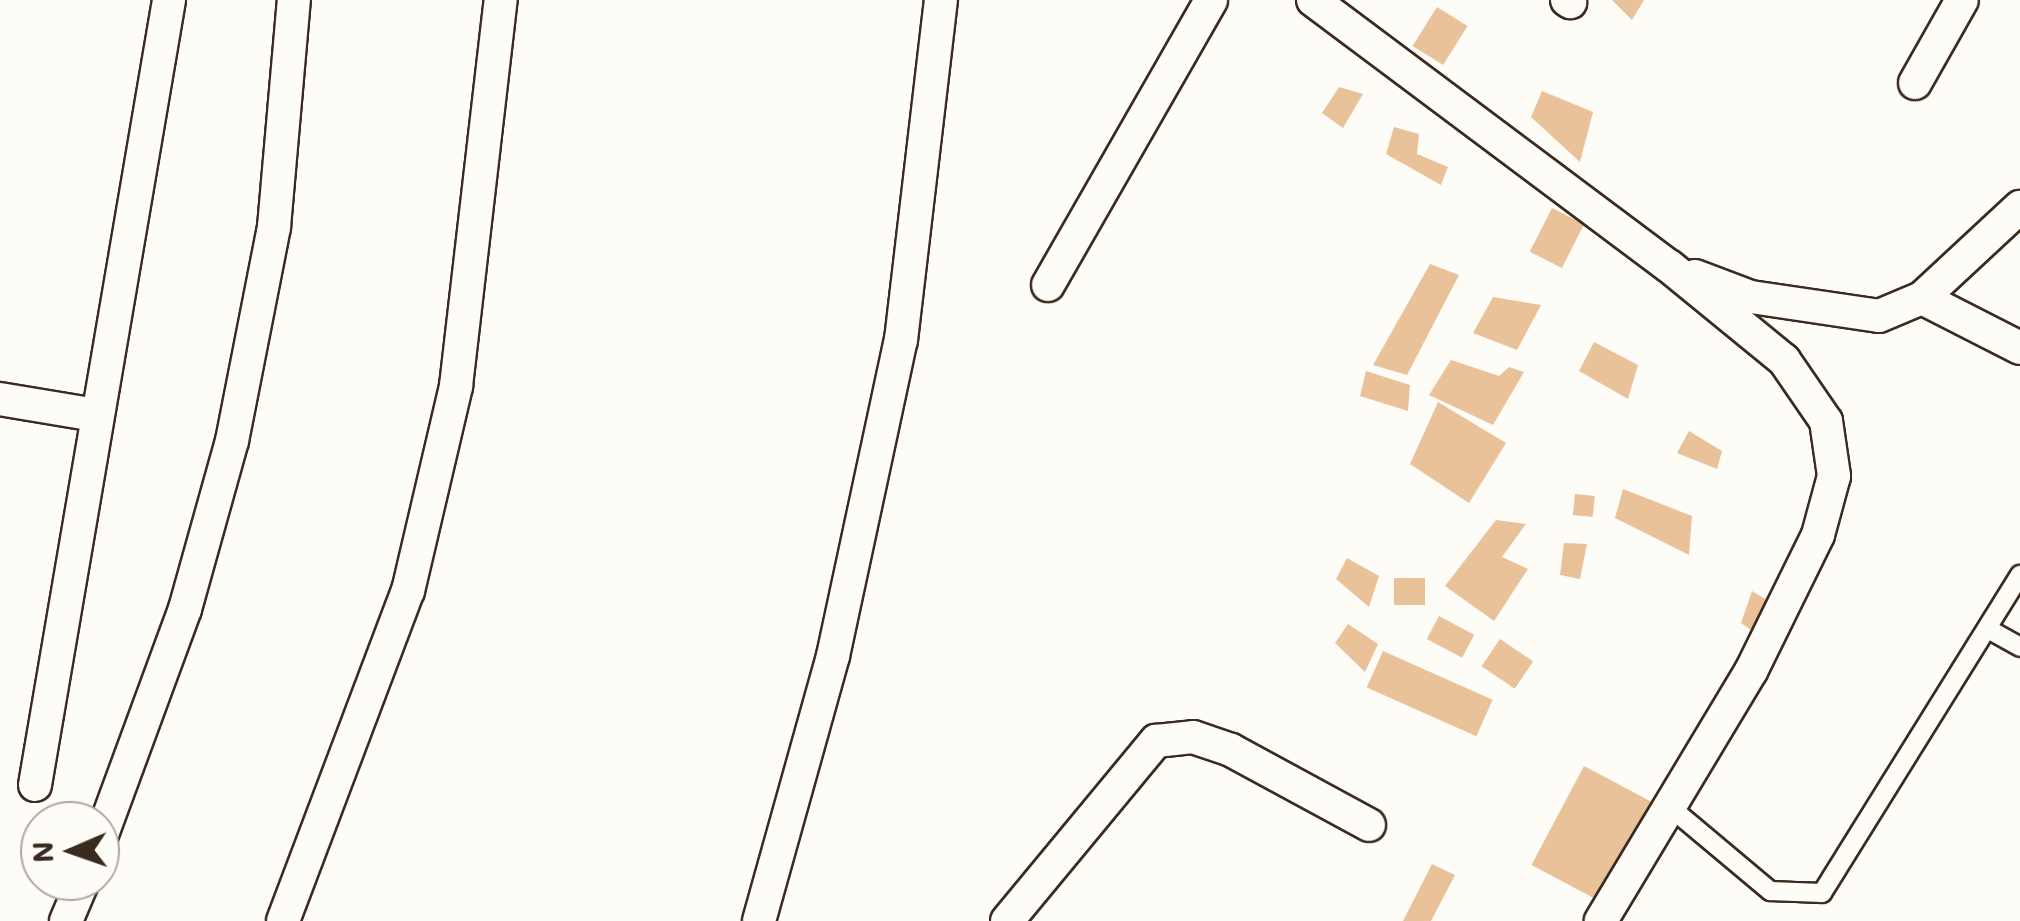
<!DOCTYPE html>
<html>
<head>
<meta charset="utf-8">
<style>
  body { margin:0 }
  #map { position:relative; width:2020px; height:921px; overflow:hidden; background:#fdfcf7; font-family:Mali,sans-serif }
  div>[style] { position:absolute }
  .building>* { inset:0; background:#eac29a; transform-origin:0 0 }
  .roads { filter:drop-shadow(2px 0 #3b2a1e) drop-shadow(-2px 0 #3b2a1e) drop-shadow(0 2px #3b2a1e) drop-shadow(0 -2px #3b2a1e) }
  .lane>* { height:18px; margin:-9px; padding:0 9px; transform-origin:9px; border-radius:9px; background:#fdfcf7 }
  .street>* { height:32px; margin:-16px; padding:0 16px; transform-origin:16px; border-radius:16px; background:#fdfcf7 }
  span { translate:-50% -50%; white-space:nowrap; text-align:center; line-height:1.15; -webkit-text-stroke:10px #fdfcf7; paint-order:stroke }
  .north { position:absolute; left:20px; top:801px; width:100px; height:100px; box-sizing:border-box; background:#fdfcf7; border:2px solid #afa8a0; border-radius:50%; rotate:268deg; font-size:28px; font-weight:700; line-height:40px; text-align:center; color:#3b2a1e }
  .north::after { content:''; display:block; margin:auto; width:35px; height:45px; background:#3b2a1e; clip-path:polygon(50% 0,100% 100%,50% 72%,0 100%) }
</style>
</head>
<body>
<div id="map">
  <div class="building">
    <i style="clip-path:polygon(1612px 0,1644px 0,1632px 20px)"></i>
    <i style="left:1437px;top:7px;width:36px;height:46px;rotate:32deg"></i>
    <i style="clip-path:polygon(1339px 87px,1363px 94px,1343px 128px,1322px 113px)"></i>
    <i style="clip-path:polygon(1542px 91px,1593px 112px,1580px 162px,1531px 117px)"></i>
    <i style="clip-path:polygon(1394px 127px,1419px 134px,1417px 154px,1448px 167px,1441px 185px,1386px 154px)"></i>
    <i style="left:1552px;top:208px;width:36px;height:49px;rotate:27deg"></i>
    <i style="clip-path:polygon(1430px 264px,1459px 275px,1407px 375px,1373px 365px)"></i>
    <i style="clip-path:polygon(1493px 297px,1541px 305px,1517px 350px,1473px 333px)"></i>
    <i style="clip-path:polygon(1594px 342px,1638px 365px,1628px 399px,1579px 371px)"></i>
    <i style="clip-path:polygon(1451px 360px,1499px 376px,1509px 367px,1524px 372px,1493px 425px,1429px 395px)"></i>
    <i style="clip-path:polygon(1366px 371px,1410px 385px,1408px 411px,1360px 396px)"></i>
    <i style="clip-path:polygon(1438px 402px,1506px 443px,1469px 503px,1410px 464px)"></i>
    <i style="clip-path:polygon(1689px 431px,1722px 451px,1717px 469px,1677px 453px)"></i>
    <i style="clip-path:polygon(1623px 489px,1692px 516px,1689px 555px,1615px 518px)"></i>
    <i style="left:1575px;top:494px;width:20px;height:21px;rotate:6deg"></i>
    <i style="clip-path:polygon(1496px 520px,1526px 524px,1502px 557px,1528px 569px,1494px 621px,1445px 586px)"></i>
    <i style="clip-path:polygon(1564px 543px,1587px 544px,1580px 579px,1560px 575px)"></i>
    <i style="clip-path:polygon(1347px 558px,1379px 576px,1369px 607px,1336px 579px)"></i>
    <i style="left:1394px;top:578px;width:31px;height:27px"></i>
    <i style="clip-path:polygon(1752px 591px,1775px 605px,1758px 635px,1741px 623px)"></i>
    <i style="left:1439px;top:616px;width:40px;height:26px;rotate:28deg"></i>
    <i style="clip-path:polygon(1348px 624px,1378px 644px,1365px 672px,1335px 643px)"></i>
    <i style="left:1500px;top:639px;width:40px;height:33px;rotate:34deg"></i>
    <i style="left:1383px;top:651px;width:120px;height:40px;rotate:24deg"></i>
    <i style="left:1584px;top:766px;width:87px;height:112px;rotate:28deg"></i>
    <i style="clip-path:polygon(1432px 864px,1455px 875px,1431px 921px,1403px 921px)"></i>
  </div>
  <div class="roads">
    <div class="lane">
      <i style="left:1988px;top:629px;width:37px;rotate:29deg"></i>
      <i style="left:1670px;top:807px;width:131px;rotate:40deg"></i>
      <i style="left:1770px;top:891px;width:52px;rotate:2.2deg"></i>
      <i style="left:1822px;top:893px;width:375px;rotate:-58.1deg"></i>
    </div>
    <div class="street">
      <i style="left:1313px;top:0;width:444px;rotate:36.8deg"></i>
      <i style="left:1669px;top:266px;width:149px;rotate:39.3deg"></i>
      <i style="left:1784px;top:360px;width:74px;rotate:55.5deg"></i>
      <i style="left:1826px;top:421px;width:56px;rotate:81.7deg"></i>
      <i style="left:1834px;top:476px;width:61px;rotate:105.2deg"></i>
      <i style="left:1818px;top:535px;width:152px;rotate:116.2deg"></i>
      <i style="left:1751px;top:671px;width:292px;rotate:121deg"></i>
      <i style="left:1567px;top:0;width:4px;rotate:34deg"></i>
      <i style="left:1915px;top:83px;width:95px;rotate:-60.5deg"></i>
      <i style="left:1695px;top:276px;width:60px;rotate:20.6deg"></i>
      <i style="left:1751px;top:297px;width:129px;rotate:8.4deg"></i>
      <i style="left:1879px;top:316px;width:47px;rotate:-22.7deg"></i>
      <i style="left:1922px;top:298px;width:134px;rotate:-42.9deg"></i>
      <i style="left:1048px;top:285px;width:328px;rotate:-60.2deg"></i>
      <i style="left:1922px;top:298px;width:110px;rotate:27deg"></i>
      <i style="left:0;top:399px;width:97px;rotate:9.5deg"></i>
      <i style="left:35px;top:785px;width:796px;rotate:-80.31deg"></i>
      <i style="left:100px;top:840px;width:246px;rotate:-69.8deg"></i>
      <i style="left:185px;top:609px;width:174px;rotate:-74.4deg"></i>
      <i style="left:232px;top:441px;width:218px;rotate:-78.9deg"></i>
      <i style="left:274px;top:227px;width:228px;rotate:-85deg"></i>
      <i style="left:66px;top:921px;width:43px;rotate:-67deg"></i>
      <i style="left:283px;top:921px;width:353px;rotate:-69.3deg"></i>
      <i style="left:408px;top:591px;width:211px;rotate:-76.8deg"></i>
      <i style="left:456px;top:386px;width:389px;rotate:-83.4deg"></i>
      <i style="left:759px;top:921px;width:275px;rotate:-74.4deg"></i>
      <i style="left:833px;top:656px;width:323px;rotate:-77.9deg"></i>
      <i style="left:901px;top:340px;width:342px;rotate:-83.3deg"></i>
      <i style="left:1007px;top:921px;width:234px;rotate:-50.4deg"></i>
      <i style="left:1156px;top:741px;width:37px;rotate:-6deg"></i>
      <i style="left:1193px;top:737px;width:40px;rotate:18.9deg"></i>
      <i style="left:1231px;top:750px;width:157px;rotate:28.5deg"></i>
    </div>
  </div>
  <div class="north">N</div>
</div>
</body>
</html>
